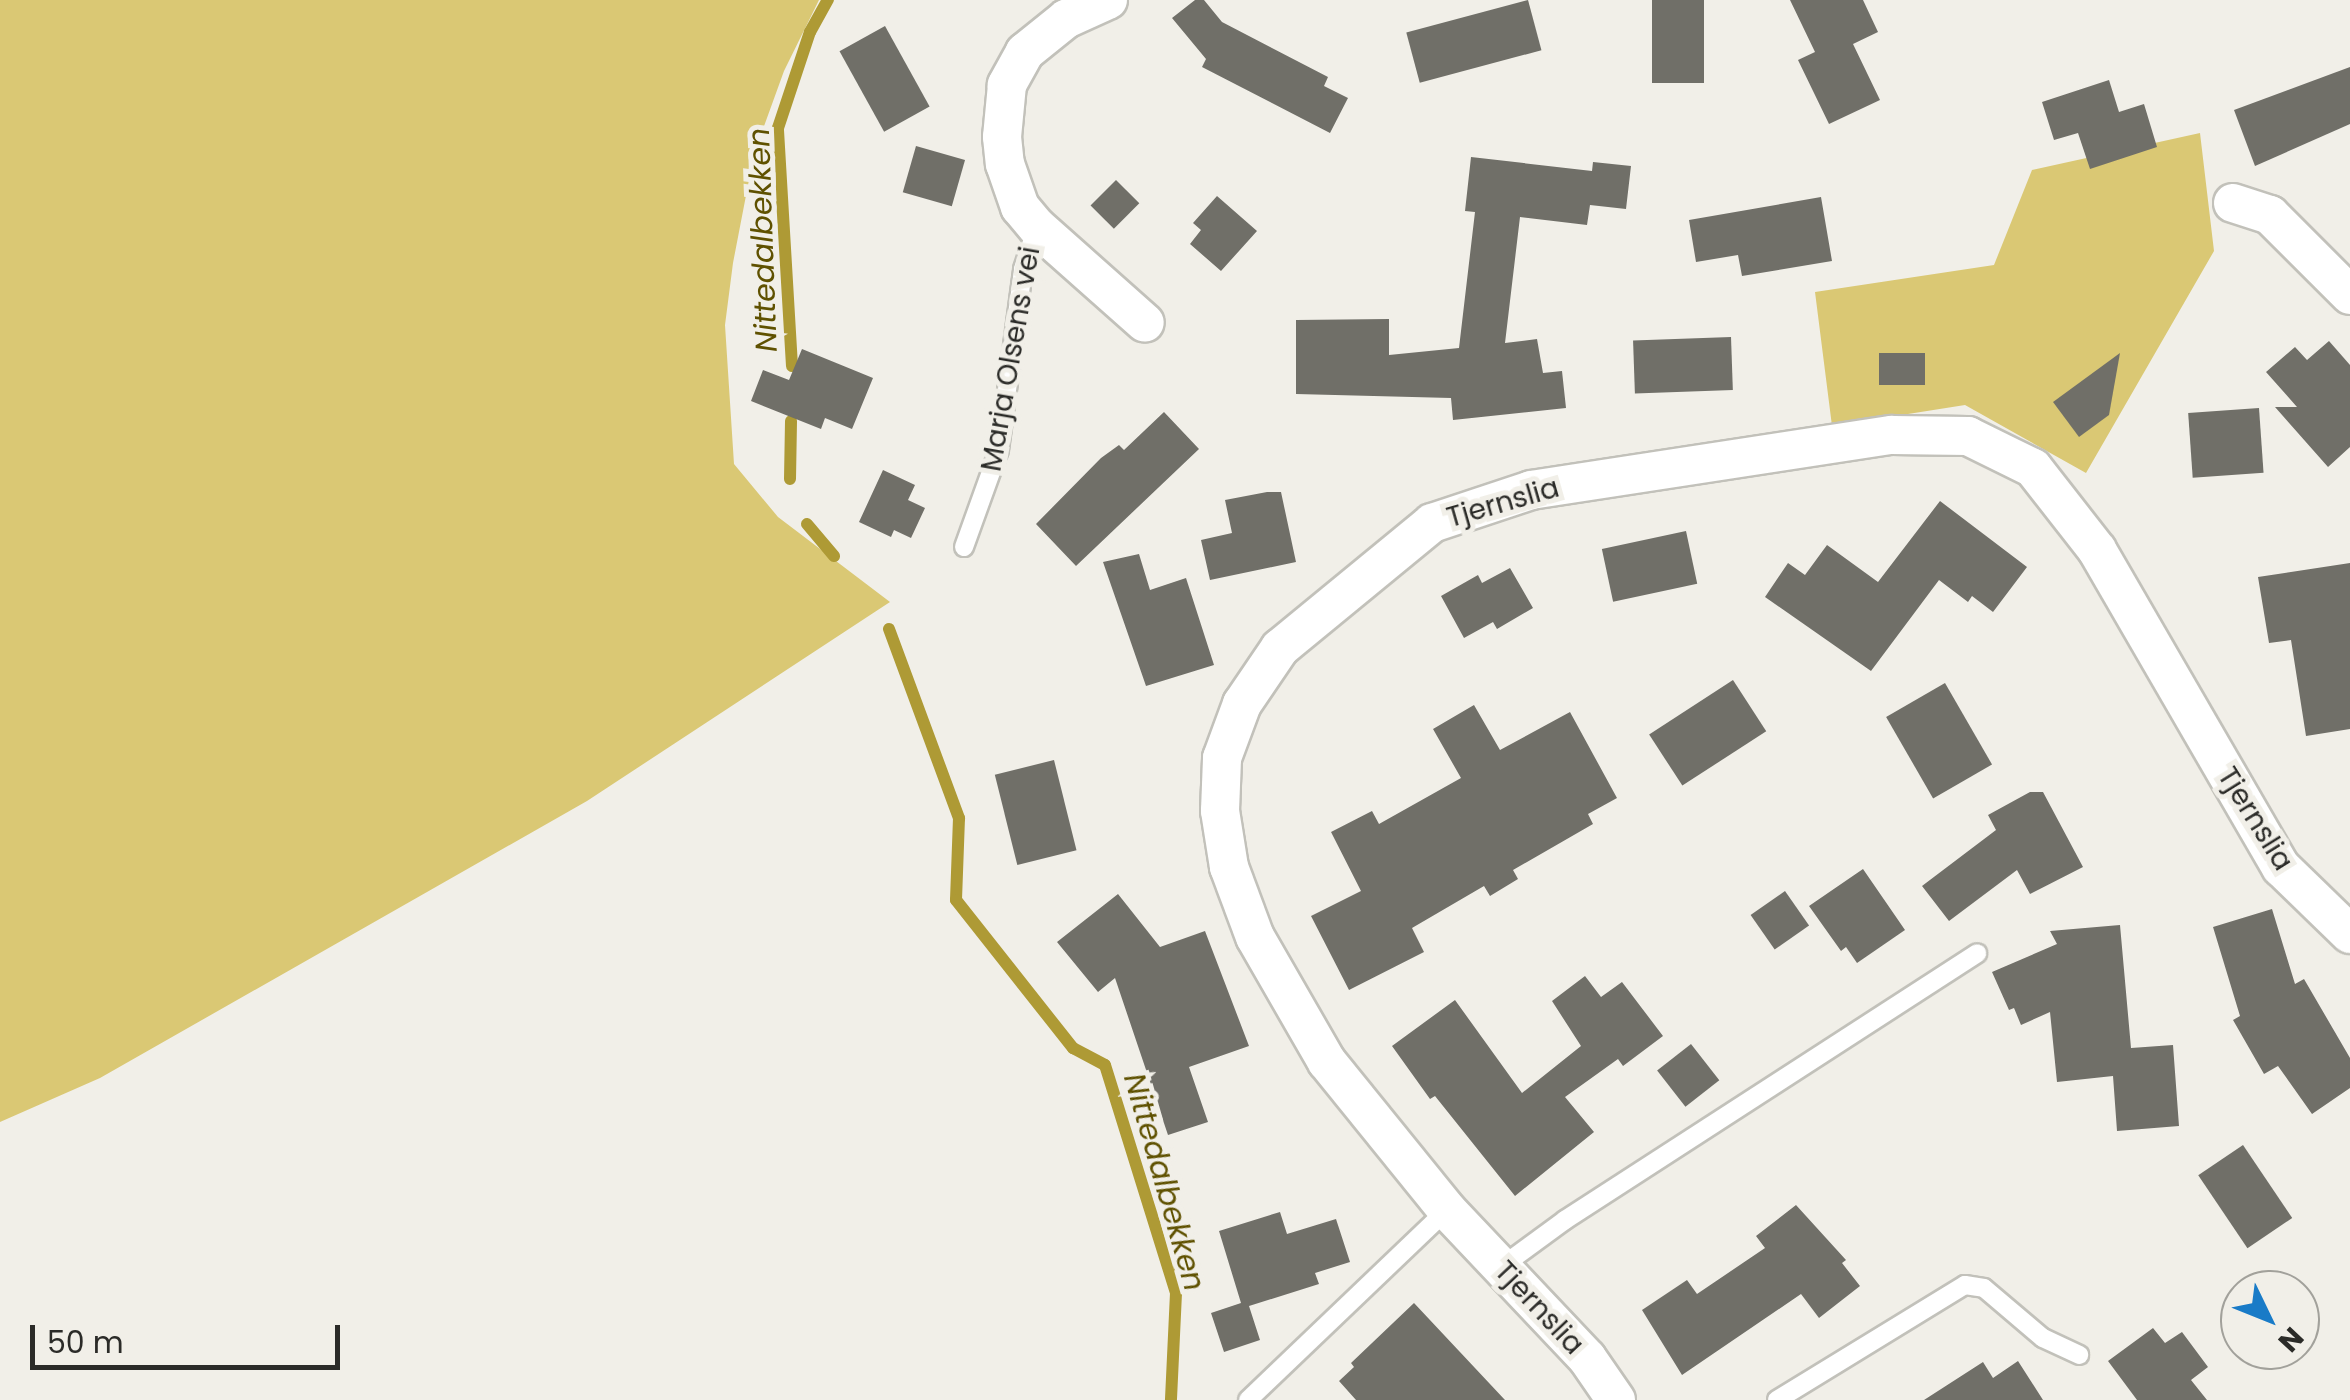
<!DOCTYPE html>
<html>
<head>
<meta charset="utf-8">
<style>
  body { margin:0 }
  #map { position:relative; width:2350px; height:1400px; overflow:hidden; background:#f1efe8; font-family:Poppins,sans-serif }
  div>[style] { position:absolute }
  .green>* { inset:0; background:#dac874 }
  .stream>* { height:12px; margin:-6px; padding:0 6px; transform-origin:6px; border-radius:6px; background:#ae9a35 }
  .building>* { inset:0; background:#706f68; transform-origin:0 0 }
  .roads { filter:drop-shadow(2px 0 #c2c1ba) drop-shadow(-2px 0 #c2c1ba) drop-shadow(0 2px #c2c1ba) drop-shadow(0 -2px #c2c1ba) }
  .lane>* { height:18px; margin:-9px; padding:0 9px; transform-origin:9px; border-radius:9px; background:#fff }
  .street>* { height:38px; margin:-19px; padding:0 19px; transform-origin:19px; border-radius:19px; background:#fff }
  span { translate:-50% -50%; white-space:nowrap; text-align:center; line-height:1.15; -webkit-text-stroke:10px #f1efe8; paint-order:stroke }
  .street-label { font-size:28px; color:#2b2b28 }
  .water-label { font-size:30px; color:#5f5100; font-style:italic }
  .north { position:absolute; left:2220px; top:1270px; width:100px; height:100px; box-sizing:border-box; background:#f1efe8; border:2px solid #a2a19b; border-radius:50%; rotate:133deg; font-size:28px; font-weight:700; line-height:40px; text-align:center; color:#2b2b28 }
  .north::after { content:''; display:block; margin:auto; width:35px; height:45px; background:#197bc7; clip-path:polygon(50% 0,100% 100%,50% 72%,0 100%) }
  .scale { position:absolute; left:30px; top:1325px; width:310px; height:45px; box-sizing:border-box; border:5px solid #2b2b28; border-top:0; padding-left:12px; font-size:30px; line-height:35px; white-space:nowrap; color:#2b2b28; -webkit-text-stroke:8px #f1efe8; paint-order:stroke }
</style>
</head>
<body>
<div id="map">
  <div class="green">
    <i style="clip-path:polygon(0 0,819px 0,784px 71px,754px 154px,733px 263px,725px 325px,734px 464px,778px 517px,890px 602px,587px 801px,100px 1078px,0 1122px)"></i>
    <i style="clip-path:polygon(2200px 133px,2214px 251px,2086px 473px,1965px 405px,1832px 426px,1815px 292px,1994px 265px,2032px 170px)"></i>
  </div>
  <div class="stream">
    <i style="left:792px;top:366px;width:238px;rotate:-93.4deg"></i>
    <i style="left:778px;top:128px;width:101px;rotate:-71.6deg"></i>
    <i style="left:810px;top:32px;width:37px;rotate:-61deg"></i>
    <i style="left:790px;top:479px;width:58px;rotate:-89deg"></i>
    <i style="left:807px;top:524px;width:42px;rotate:49.8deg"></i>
    <i style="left:889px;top:629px;width:202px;rotate:69.7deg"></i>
    <i style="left:959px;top:818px;width:82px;rotate:92.1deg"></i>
    <i style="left:956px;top:900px;width:189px;rotate:51.7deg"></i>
    <i style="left:1073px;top:1048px;width:36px;rotate:28deg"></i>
    <i style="left:1105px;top:1065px;width:239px;rotate:72.7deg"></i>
    <i style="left:1176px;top:1293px;width:107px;rotate:92.7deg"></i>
  </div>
  <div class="building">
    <i style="clip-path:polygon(1195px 0,1204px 0,1222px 22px,1328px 77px,1324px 86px,1348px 98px,1330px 133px,1202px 67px,1206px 59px,1172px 18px)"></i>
    <i style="left:1528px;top:0;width:52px;height:126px;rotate:75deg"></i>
    <i style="left:1652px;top:0;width:52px;height:83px"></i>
    <i style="clip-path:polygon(1790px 0,1863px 0,1878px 32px,1853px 44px,1880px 100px,1829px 124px,1798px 60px,1815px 52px)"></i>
    <i style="left:885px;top:26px;width:92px;height:52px;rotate:61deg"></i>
    <i style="clip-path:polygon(2350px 67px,2350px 124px,2255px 166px,2234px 110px)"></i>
    <i style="clip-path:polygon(2109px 80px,2119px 112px,2144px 104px,2157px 147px,2090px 169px,2078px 133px,2054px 140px,2042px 102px)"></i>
    <i style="left:916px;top:146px;width:51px;height:48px;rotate:16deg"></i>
    <i style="clip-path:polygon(1471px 157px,1592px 171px,1593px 162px,1631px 166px,1626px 209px,1590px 205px,1587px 225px,1520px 217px,1505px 343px,1537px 339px,1543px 373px,1562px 371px,1566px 408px,1453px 420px,1451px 398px,1296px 394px,1296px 320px,1389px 319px,1389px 355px,1459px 348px,1475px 212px,1465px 211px)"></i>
    <i style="left:1116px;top:180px;width:33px;height:36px;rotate:45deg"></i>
    <i style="clip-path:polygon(1217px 196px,1257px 231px,1221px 271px,1190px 244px,1201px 230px,1193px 223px)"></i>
    <i style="clip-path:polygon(1821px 197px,1832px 261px,1742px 276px,1738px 255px,1696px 262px,1689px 220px)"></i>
    <i style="left:1731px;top:337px;width:53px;height:98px;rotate:88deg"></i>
    <i style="clip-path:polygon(2329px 341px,2350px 365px,2350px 447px,2328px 467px,2275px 407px,2297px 407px,2266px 372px,2295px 347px,2307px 360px)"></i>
    <i style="clip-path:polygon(802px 349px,873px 378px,852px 429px,825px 418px,821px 429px,751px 401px,763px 370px,789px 380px)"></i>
    <i style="left:1879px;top:353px;width:46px;height:32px"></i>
    <i style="clip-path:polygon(2120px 353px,2109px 415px,2079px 437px,2053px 402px)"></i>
    <i style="left:2259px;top:408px;width:65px;height:71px;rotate:86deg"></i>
    <i style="clip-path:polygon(1164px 412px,1199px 449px,1076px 566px,1036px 524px,1101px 458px,1119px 445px,1124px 450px)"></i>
    <i style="clip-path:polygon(883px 470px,915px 485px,908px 500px,925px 508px,911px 538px,894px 530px,891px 537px,859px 522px)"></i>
    <i style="clip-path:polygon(1267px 492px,1281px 492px,1296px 562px,1210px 580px,1201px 540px,1232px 533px,1225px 500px)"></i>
    <i style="clip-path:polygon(1940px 501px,2027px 567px,1993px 612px,1972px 596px,1968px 602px,1939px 580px,1871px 671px,1765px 597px,1788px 563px,1805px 575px,1827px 545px,1878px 582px)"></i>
    <i style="left:1686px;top:531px;width:54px;height:86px;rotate:78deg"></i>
    <i style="clip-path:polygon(1139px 554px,1150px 590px,1186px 578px,1214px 665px,1146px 686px,1103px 562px)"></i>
    <i style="clip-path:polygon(2350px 563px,2350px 729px,2306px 736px,2291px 640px,2269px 643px,2258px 577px)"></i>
    <i style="clip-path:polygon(1510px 568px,1533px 608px,1497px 629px,1493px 622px,1464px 638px,1441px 596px,1478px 575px,1482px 583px)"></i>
    <i style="left:1733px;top:680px;width:61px;height:100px;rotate:57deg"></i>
    <i style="left:1945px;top:683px;width:94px;height:68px;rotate:60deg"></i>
    <i style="clip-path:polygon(1474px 705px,1500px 750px,1570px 712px,1617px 798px,1588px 814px,1593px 824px,1513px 870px,1518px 879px,1490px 896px,1484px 886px,1412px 928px,1424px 952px,1349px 990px,1311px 916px,1361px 891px,1331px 832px,1372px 811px,1379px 824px,1461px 778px,1433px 729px)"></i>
    <i style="left:1054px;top:760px;width:93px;height:61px;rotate:76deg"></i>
    <i style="clip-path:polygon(2030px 792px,2043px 792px,2083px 867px,2030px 894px,2017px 870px,1949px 921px,1922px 886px,1996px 830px,1988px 815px)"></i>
    <i style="clip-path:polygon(1863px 869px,1905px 930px,1857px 963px,1846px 947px,1841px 951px,1809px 906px)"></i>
    <i style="left:1785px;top:891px;width:42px;height:42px;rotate:55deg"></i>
    <i style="clip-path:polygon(1118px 894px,1160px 947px,1205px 931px,1249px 1046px,1189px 1067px,1208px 1122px,1168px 1135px,1115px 978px,1098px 992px,1057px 942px)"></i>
    <i style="clip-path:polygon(2272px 909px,2295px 984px,2304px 979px,2350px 1058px,2350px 1088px,2312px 1114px,2278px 1066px,2264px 1074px,2233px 1020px,2240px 1016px,2213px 927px)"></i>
    <i style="clip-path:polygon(2120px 925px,2131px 1048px,2173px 1045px,2179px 1126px,2117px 1131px,2113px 1076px,2057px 1082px,2050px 1012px,2021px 1025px,2014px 1008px,2009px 1010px,1992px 972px,2057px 944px,2050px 931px)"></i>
    <i style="clip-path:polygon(1585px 976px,1601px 997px,1622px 982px,1663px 1036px,1623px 1066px,1618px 1059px,1565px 1097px,1594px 1132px,1515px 1196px,1435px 1096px,1430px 1099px,1392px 1046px,1455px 1000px,1522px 1093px,1581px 1046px,1552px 1001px)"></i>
    <i style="left:1691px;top:1044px;width:46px;height:43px;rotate:52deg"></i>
    <i style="left:2243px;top:1145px;width:88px;height:54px;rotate:56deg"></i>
    <i style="clip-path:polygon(1796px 1205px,1846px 1260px,1842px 1263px,1860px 1286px,1819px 1318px,1801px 1294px,1682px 1375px,1642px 1310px,1687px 1280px,1697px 1294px,1765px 1248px,1756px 1236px)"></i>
    <i style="clip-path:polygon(1280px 1212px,1287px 1234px,1336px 1219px,1350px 1262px,1315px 1273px,1319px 1284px,1249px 1306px,1260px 1340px,1224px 1352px,1211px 1313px,1241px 1303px,1219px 1231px)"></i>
    <i style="clip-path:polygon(1414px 1303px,1505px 1400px,1356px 1400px,1339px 1381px,1354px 1367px,1351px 1363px)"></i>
    <i style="clip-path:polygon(2153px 1328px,2165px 1343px,2182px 1332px,2208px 1367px,2191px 1380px,2207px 1400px,2137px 1400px,2108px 1361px)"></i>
    <i style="clip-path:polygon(2018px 1361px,2043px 1400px,1924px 1400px,1983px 1362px,1993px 1378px)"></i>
  </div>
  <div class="roads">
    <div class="lane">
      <i style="left:964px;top:547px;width:103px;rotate:-70.2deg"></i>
      <i style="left:999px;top:450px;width:183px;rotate:-82.4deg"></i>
      <i style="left:1023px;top:269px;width:44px;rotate:-71.6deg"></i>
      <i style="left:1501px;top:1267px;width:79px;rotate:-36.3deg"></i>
      <i style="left:1565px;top:1220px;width:491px;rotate:-32.9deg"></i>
      <i style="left:1248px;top:1400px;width:275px;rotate:-43.7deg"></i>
      <i style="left:1777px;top:1400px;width:220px;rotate:-31.5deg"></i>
      <i style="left:1965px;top:1285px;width:19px;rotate:9deg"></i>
      <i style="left:1984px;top:1288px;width:77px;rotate:40.3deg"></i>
      <i style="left:2043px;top:1338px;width:40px;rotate:25deg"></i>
    </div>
    <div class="street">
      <i style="left:1108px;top:0;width:46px;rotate:155.7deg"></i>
      <i style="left:1066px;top:19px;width:53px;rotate:141.2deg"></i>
      <i style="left:1025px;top:52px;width:38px;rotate:119deg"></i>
      <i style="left:1007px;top:85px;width:52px;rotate:95.5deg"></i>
      <i style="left:1002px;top:137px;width:27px;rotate:84deg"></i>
      <i style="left:1005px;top:164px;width:46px;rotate:70.8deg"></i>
      <i style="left:1020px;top:207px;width:26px;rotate:50deg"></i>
      <i style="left:1037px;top:227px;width:144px;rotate:41.6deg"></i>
      <i style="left:2233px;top:203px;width:39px;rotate:18deg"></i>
      <i style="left:2270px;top:215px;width:113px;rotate:45deg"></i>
      <i style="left:1616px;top:1400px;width:51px;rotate:-124.6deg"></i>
      <i style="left:1587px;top:1358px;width:204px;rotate:-133.4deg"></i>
      <i style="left:1447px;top:1210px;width:191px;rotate:-129deg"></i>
      <i style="left:1327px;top:1062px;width:144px;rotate:-119.9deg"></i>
      <i style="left:1255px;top:937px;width:75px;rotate:-110.4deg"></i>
      <i style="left:1229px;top:867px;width:57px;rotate:-99.1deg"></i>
      <i style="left:1220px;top:811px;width:53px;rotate:-87.8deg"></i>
      <i style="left:1222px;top:758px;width:58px;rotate:-69.7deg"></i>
      <i style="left:1242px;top:704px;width:68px;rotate:-55.8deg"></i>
      <i style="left:1280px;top:648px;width:197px;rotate:-39.4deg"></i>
      <i style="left:1432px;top:523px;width:104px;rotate:-18.4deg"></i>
      <i style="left:1531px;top:490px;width:365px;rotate:-8.7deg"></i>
      <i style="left:1892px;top:435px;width:76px;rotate:0.8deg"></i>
      <i style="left:1968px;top:436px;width:72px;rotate:26.2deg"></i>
      <i style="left:2033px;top:468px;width:104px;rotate:52deg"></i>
      <i style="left:2097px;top:550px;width:367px;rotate:59.9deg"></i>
      <i style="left:2281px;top:867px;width:96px;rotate:44.2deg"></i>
    </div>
  </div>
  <div class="street-label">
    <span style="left:1011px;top:359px;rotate:-80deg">Marja Olsens vei</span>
    <span style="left:1503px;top:503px;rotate:-16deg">Tjernslia</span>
    <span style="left:2255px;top:819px;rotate:58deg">Tjernslia</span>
    <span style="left:1539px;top:1308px;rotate:47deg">Tjernslia</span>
  </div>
  <div class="water-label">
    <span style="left:763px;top:240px;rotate:-92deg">Nittedalbekken</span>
    <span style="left:1164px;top:1182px;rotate:74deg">Nittedalbekken</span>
  </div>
  <div class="north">N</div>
  <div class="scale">50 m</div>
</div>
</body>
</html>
